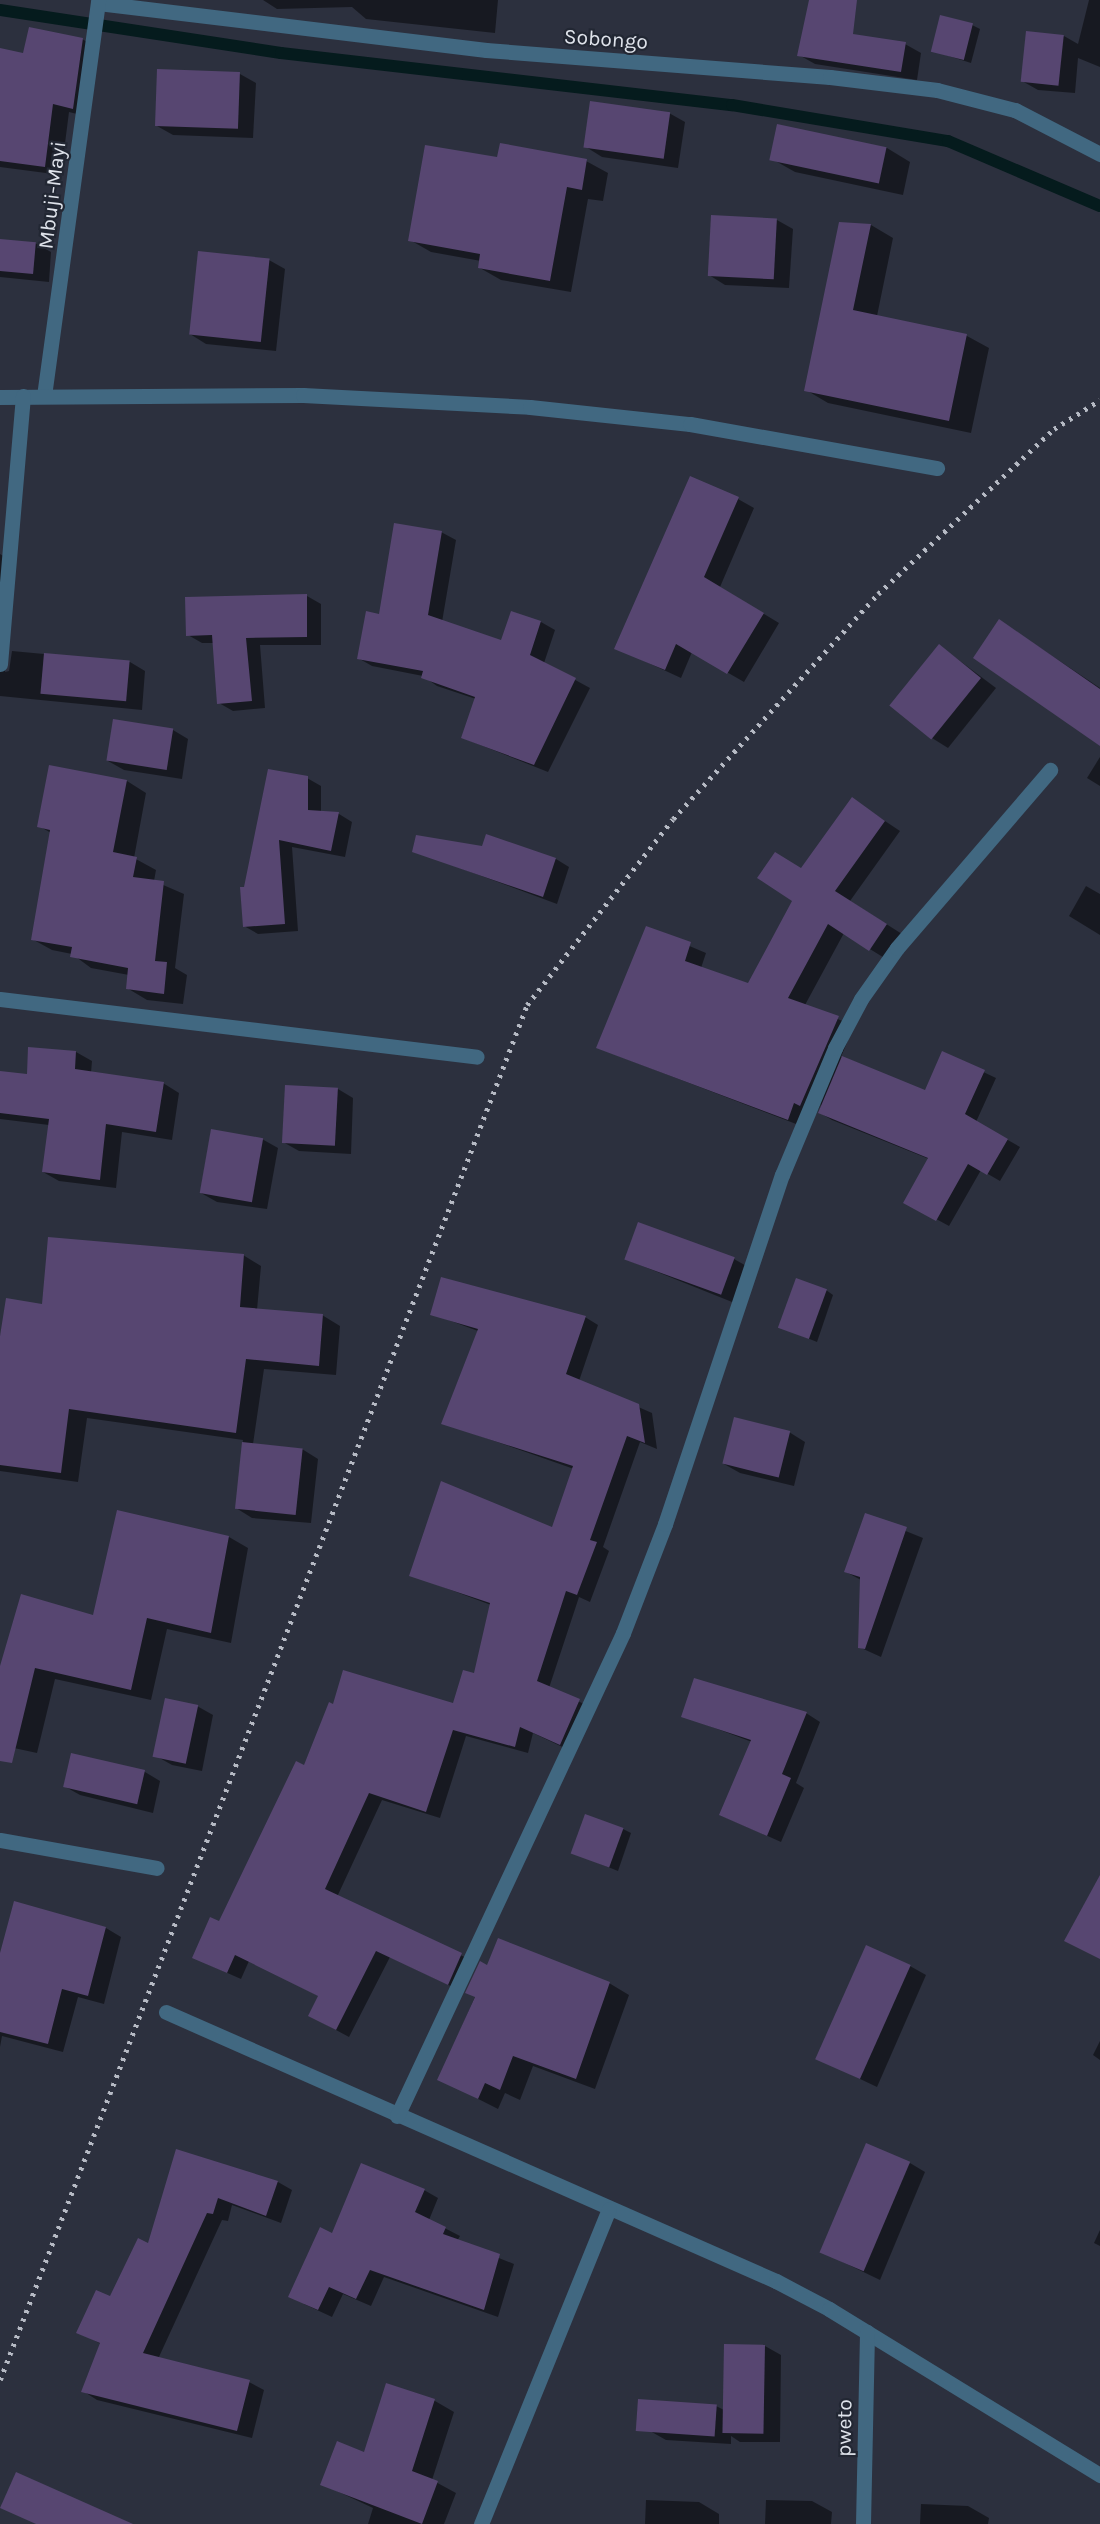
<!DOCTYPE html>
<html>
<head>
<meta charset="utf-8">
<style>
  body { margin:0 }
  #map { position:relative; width:1100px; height:2524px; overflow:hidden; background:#2c303e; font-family:Karla,sans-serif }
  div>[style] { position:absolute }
  .shadow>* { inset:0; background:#0007 }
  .stream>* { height:12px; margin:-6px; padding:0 6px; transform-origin:6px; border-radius:6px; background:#051b1d }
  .building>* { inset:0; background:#574671; transform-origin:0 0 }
  .street>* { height:15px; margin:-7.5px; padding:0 7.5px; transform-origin:7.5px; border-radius:7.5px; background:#416881 }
  .rail>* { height:4.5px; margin-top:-2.25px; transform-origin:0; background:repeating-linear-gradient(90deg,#b6bac4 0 3px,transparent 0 9px) }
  span { translate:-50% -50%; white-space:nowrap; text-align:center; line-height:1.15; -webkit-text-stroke:4.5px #222733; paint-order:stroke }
  .street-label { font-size:21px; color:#dfe3eb }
</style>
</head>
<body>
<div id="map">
  <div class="shadow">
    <i style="clip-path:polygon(498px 0,495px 33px,366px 19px,352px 7px,277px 9px,263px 0)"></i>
    <i style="clip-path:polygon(1089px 0,1100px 0,1100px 67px,1078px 58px,1075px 93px,1038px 90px,1022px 81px,1064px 36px,1078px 44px)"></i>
    <i style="clip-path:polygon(972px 25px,980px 29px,971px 63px,933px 51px)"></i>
    <i style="clip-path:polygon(82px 39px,98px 48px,89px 117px,69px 112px,61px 175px,0 167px,0 50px,24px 55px)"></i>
    <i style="clip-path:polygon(905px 44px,921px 53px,917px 80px,815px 64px,799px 55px)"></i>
    <i style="clip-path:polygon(240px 74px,256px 83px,253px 138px,173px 135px,157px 126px)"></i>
    <i style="clip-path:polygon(669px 113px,685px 122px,678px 168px,602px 157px,586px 147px)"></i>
    <i style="clip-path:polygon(779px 126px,887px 148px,910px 162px,903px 195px,795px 172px,772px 159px)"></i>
    <i style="clip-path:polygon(498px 159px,586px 161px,608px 173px,603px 201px,588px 199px,571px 292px,501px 280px,480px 268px,481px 261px,431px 252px,410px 240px)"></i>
    <i style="clip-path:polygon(777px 220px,793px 229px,789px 288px,725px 285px,709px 275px)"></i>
    <i style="clip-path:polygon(840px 224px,871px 225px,893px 238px,877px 316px,967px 336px,989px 348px,971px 433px,828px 403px,806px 390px)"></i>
    <i style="clip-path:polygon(0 240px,35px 243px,51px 252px,49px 282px,0 277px)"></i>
    <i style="clip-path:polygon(269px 260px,285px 269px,276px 351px,206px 344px,190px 334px)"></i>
    <i style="clip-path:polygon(738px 499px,754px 508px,720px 587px,779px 623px,744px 682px,692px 652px,681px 678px,616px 648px)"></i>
    <i style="clip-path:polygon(441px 532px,456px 540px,442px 622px,502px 642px,512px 612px,541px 622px,555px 630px,544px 663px,590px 688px,548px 772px,463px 738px,476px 699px,437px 686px,423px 676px,372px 666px,358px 658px,380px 616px)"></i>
    <i style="clip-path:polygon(0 554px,13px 562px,0 615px)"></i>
    <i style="clip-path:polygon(307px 596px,321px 604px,321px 645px,260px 645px,265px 708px,233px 711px,219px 703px,214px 643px,202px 643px,188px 635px)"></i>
    <i style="clip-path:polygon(1000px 621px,1100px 688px,1100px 744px)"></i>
    <i style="clip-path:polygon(0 642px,7px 646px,5px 672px,9px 671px,12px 651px,130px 662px,145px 671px,142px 710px,0 696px)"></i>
    <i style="clip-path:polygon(940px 646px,996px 688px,948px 748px,932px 738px)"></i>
    <i style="clip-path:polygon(173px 730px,188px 739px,182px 779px,124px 770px,108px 761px)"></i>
    <i style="clip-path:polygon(1100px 757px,1100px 786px,1087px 778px)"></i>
    <i style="clip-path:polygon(307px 778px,321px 786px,321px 812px,339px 814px,352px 822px,345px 857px,292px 847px,298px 931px,258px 934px,244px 926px,245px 888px)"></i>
    <i style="clip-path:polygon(127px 781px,146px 793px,134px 858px,156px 870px,154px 881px,184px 894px,175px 968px,187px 975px,183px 1004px,147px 1000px,127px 988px,129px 975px,91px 968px,72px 954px,52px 950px,32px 939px,51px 833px,39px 826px)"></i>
    <i style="clip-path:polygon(852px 799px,900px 831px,850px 901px,902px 934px,886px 959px,844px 933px,805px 1005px,854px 1026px,841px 1057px,926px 1092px,943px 1053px,996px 1078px,976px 1122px,1020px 1147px,1000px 1181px,981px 1170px,949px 1226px,905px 1202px,929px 1159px,832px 1120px,820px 1113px,821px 1104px,816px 1114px,810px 1111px,804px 1127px,598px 1048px,647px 928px,706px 953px,701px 968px,749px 985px,794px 901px,801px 870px)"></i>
    <i style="clip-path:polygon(414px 851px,556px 859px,569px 867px,557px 904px)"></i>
    <i style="clip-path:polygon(1086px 886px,1100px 894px,1100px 935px,1069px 916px)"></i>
    <i style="clip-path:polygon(76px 1052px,92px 1061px,91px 1073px,163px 1083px,179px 1093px,172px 1140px,122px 1132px,116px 1188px,59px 1181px,43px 1172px,49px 1125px,0 1119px,0 1073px,28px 1076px)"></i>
    <i style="clip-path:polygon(338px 1089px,353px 1098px,351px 1154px,299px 1151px,283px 1142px)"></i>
    <i style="clip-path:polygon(262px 1139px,278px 1148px,267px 1209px,217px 1202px,201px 1193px)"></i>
    <i style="clip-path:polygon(243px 1255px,261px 1266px,257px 1310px,322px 1315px,340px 1326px,336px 1375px,264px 1369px,253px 1444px,302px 1449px,318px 1459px,311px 1523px,252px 1518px,236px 1508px,243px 1440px,87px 1418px,78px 1482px,0 1471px,0 1335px,43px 1305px)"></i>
    <i style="clip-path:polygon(625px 1259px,734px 1259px,750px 1268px,737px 1304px)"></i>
    <i style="clip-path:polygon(826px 1290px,833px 1295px,817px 1342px,780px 1327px)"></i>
    <i style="clip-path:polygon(432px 1314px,585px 1317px,598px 1325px,579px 1381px,652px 1413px,657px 1449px,640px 1442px,603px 1547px,609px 1551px,590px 1602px,579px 1597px,549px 1688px,593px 1708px,573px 1752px,533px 1733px,528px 1753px,466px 1736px,440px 1818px,382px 1800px,337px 1897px,475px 1962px,461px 1991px,390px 1957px,349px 2037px,323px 2023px,319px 1996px,249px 1961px,241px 1979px,207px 1964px,219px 1923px,305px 1767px,454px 1705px,475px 1675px,491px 1605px,411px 1575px,553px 1529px,574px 1469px,443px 1423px,478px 1331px)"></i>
    <i style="clip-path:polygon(789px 1432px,805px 1442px,794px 1486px,740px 1473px,724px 1464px)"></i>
    <i style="clip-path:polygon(866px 1515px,923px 1538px,881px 1657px,859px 1647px,861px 1580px,846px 1572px)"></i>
    <i style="clip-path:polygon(229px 1537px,248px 1548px,231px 1643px,167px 1629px,151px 1700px,55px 1679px,37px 1753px,0 1745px,0 1671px)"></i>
    <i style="clip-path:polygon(197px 1706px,213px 1715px,202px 1771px,172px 1765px,156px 1756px)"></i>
    <i style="clip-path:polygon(806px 1713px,820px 1722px,796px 1783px,804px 1788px,781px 1842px,720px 1815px,752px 1742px,683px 1716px)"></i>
    <i style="clip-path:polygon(72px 1754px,145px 1772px,160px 1781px,153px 1813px,80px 1795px,64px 1786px)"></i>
    <i style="clip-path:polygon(623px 1829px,631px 1833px,618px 1871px,573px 1853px)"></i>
    <i style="clip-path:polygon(106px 1928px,121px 1937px,104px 2004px,78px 1997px,63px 2052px,2px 2036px,0 2047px,0 1954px)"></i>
    <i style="clip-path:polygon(910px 1966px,926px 1975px,877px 2087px,818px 2059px)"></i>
    <i style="clip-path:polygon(488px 1967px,609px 1983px,629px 1995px,595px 2089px,533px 2066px,520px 2100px,505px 2093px,498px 2109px,439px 2079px)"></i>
    <i style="clip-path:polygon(1100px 2041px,1100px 2060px,1093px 2055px)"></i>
    <i style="clip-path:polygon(177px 2151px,278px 2182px,292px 2190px,281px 2223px,232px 2205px,228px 2221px,222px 2220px,158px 2359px,249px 2382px,264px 2390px,252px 2438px,97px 2400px,83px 2391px,101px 2344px,78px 2332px,111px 2298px,149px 2245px)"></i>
    <i style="clip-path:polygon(910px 2163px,925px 2172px,880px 2280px,822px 2252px)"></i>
    <i style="clip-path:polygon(424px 2190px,438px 2198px,429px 2220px,460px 2236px,457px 2241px,514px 2264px,498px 2317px,384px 2277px,371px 2306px,343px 2294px,332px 2317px,304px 2304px,333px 2235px)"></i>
    <i style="clip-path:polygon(1100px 2230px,1100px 2246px,1094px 2243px)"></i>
    <i style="clip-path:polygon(765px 2346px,781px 2355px,780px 2442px,740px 2442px,731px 2436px,731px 2444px,666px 2440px,650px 2431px,716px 2406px,724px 2410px)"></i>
    <i style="clip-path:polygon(387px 2385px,435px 2401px,454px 2412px,432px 2480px,456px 2493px,444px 2524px,368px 2524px,373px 2508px,322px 2484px,365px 2454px)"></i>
    <i style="clip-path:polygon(646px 2500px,699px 2502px,719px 2514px,719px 2524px,645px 2524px)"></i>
    <i style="clip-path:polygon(766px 2500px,812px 2501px,832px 2512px,831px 2524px,765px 2524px)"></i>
    <i style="clip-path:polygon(921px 2504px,968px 2506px,989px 2518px,988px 2524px,920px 2524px)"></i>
  </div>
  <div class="stream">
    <i style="left:0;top:10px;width:284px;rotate:8.7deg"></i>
    <i style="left:281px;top:53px;width:454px;rotate:6.6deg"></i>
    <i style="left:732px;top:105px;width:219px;rotate:9.5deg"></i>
    <i style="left:948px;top:141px;width:165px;rotate:23.2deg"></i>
  </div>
  <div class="building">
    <i style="clip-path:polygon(809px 0,857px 0,853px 34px,906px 42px,901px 72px,797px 56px)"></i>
    <i style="left:940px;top:15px;width:34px;height:38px;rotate:14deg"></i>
    <i style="clip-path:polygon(29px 27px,83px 38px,73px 109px,53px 104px,45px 167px,0 161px,0 48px,23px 53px)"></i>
    <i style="left:1026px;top:31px;width:38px;height:51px;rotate:6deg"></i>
    <i style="left:157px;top:69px;width:83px;height:57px;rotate:2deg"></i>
    <i style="left:590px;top:101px;width:81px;height:47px;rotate:8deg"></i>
    <i style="left:777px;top:124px;width:112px;height:37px;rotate:12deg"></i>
    <i style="clip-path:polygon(500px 143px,587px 159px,582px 190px,567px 187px,550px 281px,478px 268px,480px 254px,408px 241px,425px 145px,497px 157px)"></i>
    <i style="left:711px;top:215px;width:66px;height:61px;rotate:3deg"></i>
    <i style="clip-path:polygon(839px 222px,871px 224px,853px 310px,967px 334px,949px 421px,804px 391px)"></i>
    <i style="left:0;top:239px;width:36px;height:32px;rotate:5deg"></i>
    <i style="left:198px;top:251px;width:72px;height:84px;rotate:6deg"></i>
    <i style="clip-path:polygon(690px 476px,739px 497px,704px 577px,764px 613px,727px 674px,676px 644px,665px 670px,614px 649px)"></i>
    <i style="clip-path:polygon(394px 523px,442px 531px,428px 615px,501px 640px,511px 611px,541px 621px,530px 655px,576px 678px,534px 765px,461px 738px,475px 697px,421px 678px,423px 671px,357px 659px,366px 611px,379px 614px)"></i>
    <i style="clip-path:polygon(307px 594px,307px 637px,246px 638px,252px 701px,217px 704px,212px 635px,186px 636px,185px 597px)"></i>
    <i style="clip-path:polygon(999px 619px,1100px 689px,1100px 746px,973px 658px)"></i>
    <i style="left:939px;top:644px;width:54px;height:79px;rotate:39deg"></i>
    <i style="left:44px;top:653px;width:86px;height:41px;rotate:5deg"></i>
    <i style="left:113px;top:719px;width:61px;height:42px;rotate:9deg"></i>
    <i style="clip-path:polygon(49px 765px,127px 780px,113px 852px,137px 857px,133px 877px,164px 881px,155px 961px,167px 962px,164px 994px,126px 989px,128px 968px,70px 957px,72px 947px,31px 940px,50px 830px,37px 827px)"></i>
    <i style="clip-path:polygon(268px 769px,308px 776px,308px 810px,339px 812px,331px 851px,279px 840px,285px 924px,243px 927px,240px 887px,244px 887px)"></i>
    <i style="clip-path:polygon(852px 797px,885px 821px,835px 891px,887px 924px,869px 951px,828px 924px,788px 998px,839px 1016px,800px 1106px,794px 1103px,788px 1120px,596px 1048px,646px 926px,691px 942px,685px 961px,748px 983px,792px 901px,757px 878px,775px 852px,801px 868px)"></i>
    <i style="clip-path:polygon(486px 834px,556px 858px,543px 897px,412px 852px,416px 835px,482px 846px)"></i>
    <i style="clip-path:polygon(28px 1047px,76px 1051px,75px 1069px,164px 1082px,156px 1132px,106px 1124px,100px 1180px,42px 1172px,49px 1119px,0 1113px,0 1071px,27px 1074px)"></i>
    <i style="clip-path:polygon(942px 1051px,985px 1070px,965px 1114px,1008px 1139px,987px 1175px,968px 1164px,936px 1221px,903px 1203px,928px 1158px,818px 1113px,842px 1056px,925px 1090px)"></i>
    <i style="left:285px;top:1085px;width:53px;height:58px;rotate:3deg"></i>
    <i style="left:211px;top:1129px;width:53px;height:65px;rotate:10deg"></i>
    <i style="left:638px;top:1222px;width:103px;height:40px;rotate:20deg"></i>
    <i style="clip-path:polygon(48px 1237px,244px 1254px,240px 1307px,323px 1314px,319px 1366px,246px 1359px,236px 1433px,69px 1409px,61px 1473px,0 1465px,0 1336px,6px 1298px,42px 1304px)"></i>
    <i style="clip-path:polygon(441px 1277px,586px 1316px,566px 1374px,639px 1404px,645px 1443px,627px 1436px,590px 1540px,597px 1542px,577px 1595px,566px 1591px,537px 1681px,580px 1699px,560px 1745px,520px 1727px,515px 1747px,453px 1730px,426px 1812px,369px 1793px,325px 1889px,462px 1953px,448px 1985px,376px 1951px,336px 2030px,308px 2016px,318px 1996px,235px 1955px,227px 1973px,192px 1958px,210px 1917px,219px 1921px,296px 1761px,304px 1765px,329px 1702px,333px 1704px,343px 1670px,453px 1703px,463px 1670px,474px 1673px,490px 1603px,409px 1576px,441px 1481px,552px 1527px,573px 1466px,441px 1424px,478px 1329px,430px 1315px)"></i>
    <i style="left:796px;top:1278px;width:33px;height:53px;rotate:20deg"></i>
    <i style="left:734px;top:1417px;width:58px;height:48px;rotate:14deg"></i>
    <i style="left:242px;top:1442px;width:61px;height:67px;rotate:6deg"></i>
    <i style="clip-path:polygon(117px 1510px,229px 1536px,211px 1633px,147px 1618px,131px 1690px,35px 1668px,12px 1763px,0 1761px,0 1666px,21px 1594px,93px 1615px)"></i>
    <i style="clip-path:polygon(865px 1513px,907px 1527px,865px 1649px,858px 1648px,860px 1577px,844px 1572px)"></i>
    <i style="clip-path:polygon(694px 1678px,807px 1712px,782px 1774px,791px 1778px,767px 1836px,719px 1815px,751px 1740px,681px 1717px)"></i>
    <i style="left:165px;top:1698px;width:34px;height:60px;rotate:12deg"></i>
    <i style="left:71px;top:1753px;width:76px;height:35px;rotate:13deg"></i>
    <i style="left:585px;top:1814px;width:41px;height:42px;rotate:20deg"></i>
    <i style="clip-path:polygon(1100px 1875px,1100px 1959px,1064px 1941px)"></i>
    <i style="clip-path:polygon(14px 1901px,106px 1927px,88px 1996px,62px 1989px,48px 2044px,0 2032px,0 1953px)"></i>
    <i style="clip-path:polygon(498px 1938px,610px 1982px,576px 2079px,513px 2056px,500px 2090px,485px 2083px,478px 2099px,437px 2080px,475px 1997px,465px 1993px,480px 1961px,487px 1965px)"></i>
    <i style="left:866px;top:1945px;width:49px;height:125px;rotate:24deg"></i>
    <i style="left:866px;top:2143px;width:48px;height:119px;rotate:23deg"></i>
    <i style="clip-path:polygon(176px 2149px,278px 2181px,266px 2216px,218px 2198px,213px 2214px,207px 2213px,143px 2353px,250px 2380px,237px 2431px,81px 2392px,100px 2343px,76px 2333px,96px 2290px,110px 2296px,138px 2238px,148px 2243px)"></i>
    <i style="clip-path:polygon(361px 2163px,425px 2189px,415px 2212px,446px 2227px,443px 2234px,500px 2254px,484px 2310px,370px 2270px,356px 2299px,329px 2287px,318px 2310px,288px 2297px,320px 2227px,332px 2233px)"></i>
    <i style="left:724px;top:2344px;width:41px;height:89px;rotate:1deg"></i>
    <i style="clip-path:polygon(386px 2383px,435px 2399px,412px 2471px,438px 2481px,422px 2524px,320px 2485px,337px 2441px,364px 2452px)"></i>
    <i style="left:638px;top:2399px;width:79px;height:32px;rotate:4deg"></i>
    <i style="clip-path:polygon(16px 2472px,133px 2524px,36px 2524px,0 2508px)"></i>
  </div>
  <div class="street">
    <i style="left:98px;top:3px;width:391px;rotate:6.9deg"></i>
    <i style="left:486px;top:50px;width:345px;rotate:4.5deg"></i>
    <i style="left:830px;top:77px;width:108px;rotate:6.9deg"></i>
    <i style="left:937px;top:90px;width:81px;rotate:14.4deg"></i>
    <i style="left:1015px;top:110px;width:96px;rotate:27.4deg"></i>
    <i style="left:44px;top:396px;width:400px;rotate:-82.2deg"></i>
    <i style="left:0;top:397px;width:303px;rotate:-0.4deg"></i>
    <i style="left:303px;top:395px;width:227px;rotate:3deg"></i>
    <i style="left:530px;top:407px;width:161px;rotate:6.1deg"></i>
    <i style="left:690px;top:424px;width:251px;rotate:10.1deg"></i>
    <i style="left:0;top:664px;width:269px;rotate:-85.1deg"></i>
    <i style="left:0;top:999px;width:480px;rotate:6.9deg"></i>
    <i style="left:0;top:1840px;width:159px;rotate:10.1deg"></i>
    <i style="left:166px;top:2012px;width:667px;rotate:23.8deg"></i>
    <i style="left:776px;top:2281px;width:60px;rotate:27.8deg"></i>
    <i style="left:829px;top:2309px;width:318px;rotate:31.5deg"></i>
    <i style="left:397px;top:2116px;width:533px;rotate:-64.92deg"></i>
    <i style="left:623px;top:1633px;width:117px;rotate:-68.9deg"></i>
    <i style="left:665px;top:1524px;width:368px;rotate:-71.5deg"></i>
    <i style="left:782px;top:1175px;width:138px;rotate:-67.3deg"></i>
    <i style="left:835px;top:1048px;width:55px;rotate:-62deg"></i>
    <i style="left:861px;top:999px;width:62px;rotate:-54.8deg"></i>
    <i style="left:897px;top:948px;width:235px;rotate:-49.3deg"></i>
    <i style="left:481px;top:2524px;width:340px;rotate:-67.9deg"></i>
    <i style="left:863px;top:2524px;width:192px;rotate:-88.8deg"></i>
  </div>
  <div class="rail">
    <i style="left:0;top:2380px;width:1473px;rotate:-69.03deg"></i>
    <i style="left:527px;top:1005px;width:236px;rotate:-51.9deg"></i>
    <i style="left:673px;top:819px;width:304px;rotate:-47.7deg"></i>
    <i style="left:878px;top:594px;width:241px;rotate:-43.2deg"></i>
    <i style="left:1054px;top:429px;width:54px;rotate:-32.2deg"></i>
  </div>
  <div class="street-label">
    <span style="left:606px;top:39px;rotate:4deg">Sobongo</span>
    <span style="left:52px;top:195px;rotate:-83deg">Mbuji-Mayi</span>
    <span style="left:844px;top:2428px;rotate:-89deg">pweto</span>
  </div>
</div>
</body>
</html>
